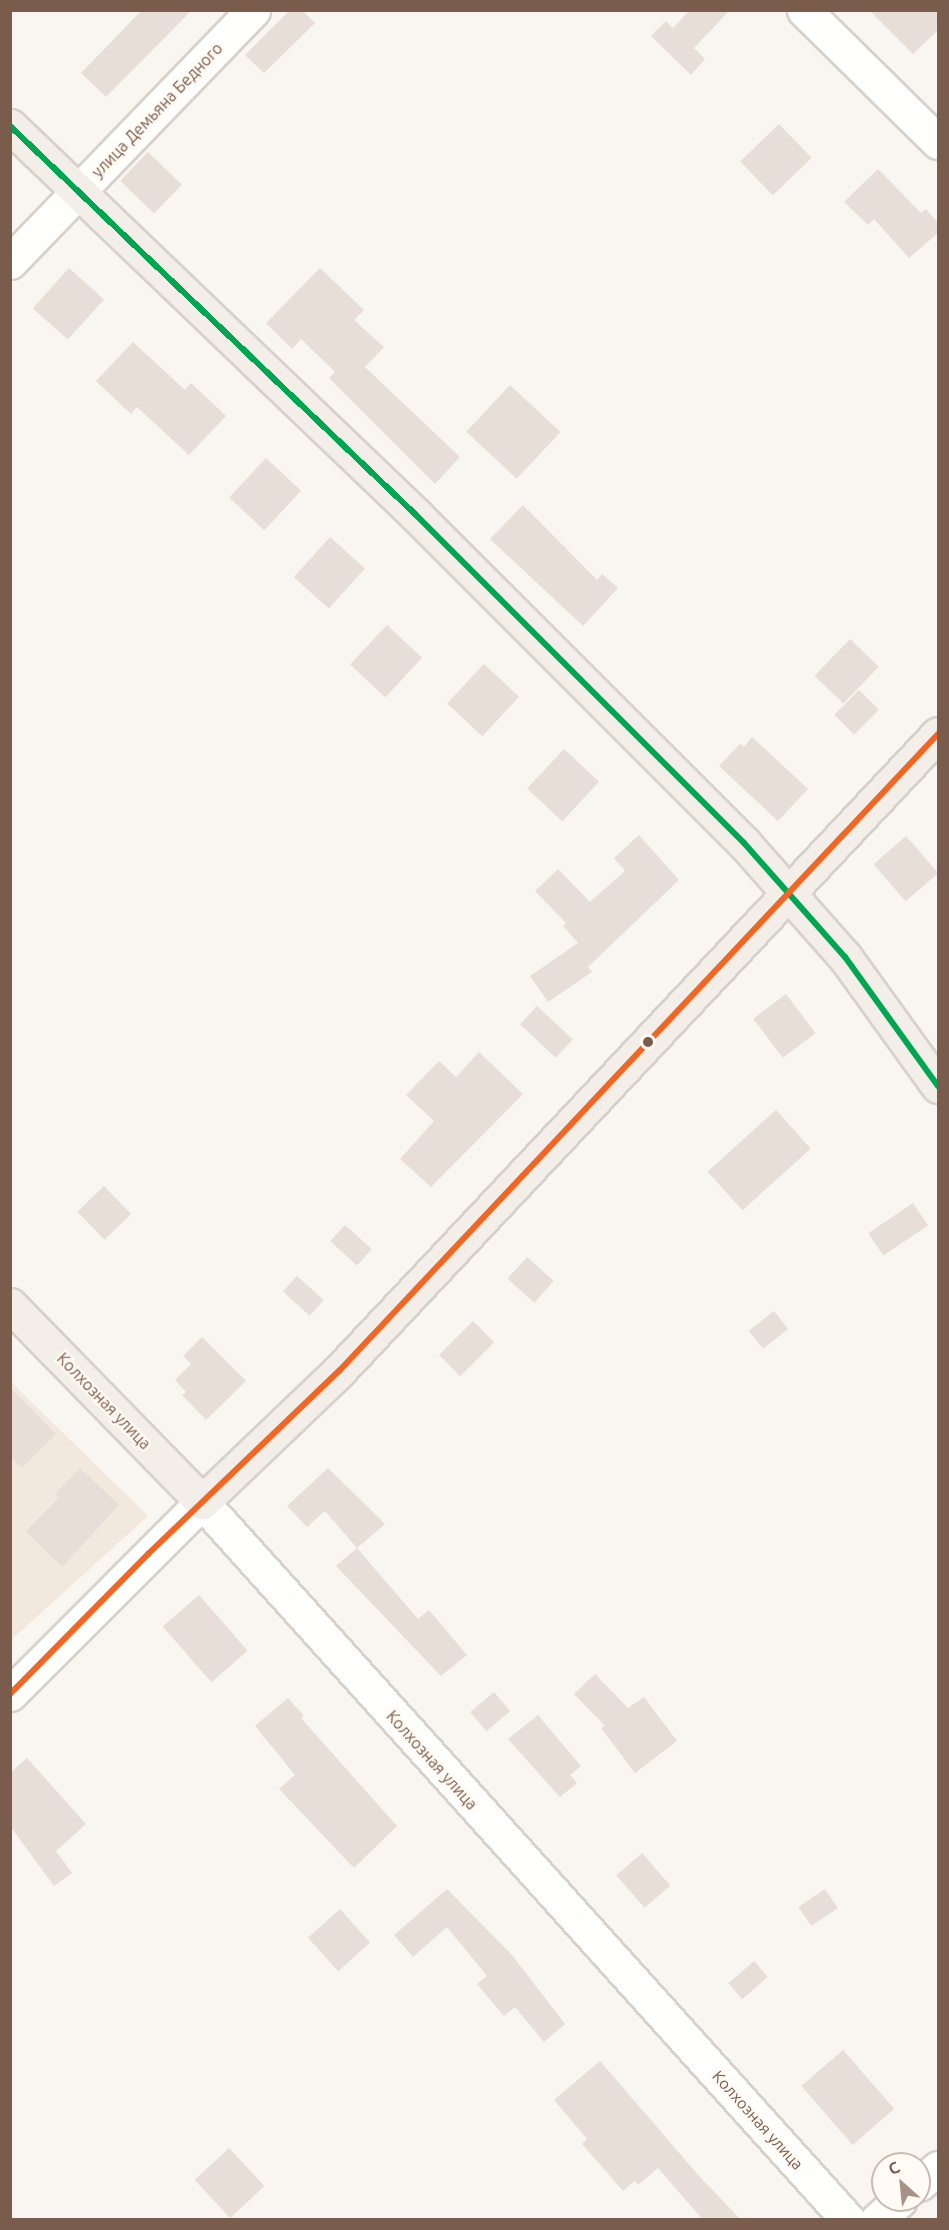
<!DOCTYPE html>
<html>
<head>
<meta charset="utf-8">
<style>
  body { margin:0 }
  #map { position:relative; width:949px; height:2230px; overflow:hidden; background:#f9f5f0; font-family:Ubuntu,sans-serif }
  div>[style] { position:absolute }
  .residential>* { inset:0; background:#f2e8de }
  .building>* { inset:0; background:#e6ded7; transform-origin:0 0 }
  .roads { filter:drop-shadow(2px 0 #d7d1cb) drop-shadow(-2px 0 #d7d1cb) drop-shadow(0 2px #d7d1cb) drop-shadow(0 -2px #d7d1cb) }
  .minor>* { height:33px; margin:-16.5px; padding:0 16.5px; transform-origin:16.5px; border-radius:16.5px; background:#fefefd }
  .major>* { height:33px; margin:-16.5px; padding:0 16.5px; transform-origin:16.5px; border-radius:16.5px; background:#f3eee8 }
  .bus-1>* { height:6px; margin:-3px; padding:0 3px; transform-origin:3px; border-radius:3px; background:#00a651 }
  .bus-2>* { height:6px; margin:-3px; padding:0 3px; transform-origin:3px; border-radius:3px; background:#f26522 }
  .dots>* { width:16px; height:16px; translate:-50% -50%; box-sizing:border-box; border:3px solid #fffaf3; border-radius:50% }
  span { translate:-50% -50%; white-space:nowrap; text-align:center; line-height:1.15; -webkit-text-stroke:4.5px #fffaf3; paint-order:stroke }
  .street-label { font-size:16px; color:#7a5c4d }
  .frame { position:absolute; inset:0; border:12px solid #7a5c4d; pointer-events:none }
  .north { position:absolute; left:871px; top:2152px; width:60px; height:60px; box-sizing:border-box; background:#fffaf3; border:2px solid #cabbb1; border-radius:50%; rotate:333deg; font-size:16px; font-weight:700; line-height:24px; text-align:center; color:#7a5c4d }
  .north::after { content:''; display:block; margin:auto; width:21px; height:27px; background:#a69286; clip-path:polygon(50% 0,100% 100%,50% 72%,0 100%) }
</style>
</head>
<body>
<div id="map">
  <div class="residential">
    <i style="clip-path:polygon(10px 1381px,148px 1516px,11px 1640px,10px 1640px)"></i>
  </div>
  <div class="building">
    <i style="clip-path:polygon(142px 10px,192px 10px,106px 97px,81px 73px)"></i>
    <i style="clip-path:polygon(290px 10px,302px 10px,315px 23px,264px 73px,245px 55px)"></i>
    <i style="clip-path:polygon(690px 10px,730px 10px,694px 48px,705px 59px,691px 75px,651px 36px,666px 21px,673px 28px)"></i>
    <i style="clip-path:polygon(869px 10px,939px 10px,939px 29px,913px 54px)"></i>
    <i style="left:779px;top:124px;width:47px;height:54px;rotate:46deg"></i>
    <i style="left:148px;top:152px;width:47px;height:40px;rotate:44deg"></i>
    <i style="clip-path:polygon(878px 169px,921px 213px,926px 209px,939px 224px,939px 232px,909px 258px,874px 219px,868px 225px,844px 202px)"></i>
    <i style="left:69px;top:268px;width:47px;height:54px;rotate:42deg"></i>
    <i style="clip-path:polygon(320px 268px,364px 310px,354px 320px,384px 347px,365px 367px,460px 457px,435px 484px,329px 378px,335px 372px,301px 339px,292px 349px,266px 323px)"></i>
    <i style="clip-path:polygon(133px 342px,185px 390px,191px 383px,226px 416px,189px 455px,137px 407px,131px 414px,96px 381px)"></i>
    <i style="left:510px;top:385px;width:69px;height:64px;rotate:43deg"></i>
    <i style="left:266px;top:458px;width:48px;height:54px;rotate:43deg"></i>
    <i style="clip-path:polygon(523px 505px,597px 580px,602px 574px,618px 588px,583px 626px,490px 539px)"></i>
    <i style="left:330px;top:537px;width:47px;height:54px;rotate:42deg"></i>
    <i style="left:387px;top:625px;width:48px;height:54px;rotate:43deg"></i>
    <i style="left:850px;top:639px;width:40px;height:51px;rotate:44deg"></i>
    <i style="left:484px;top:664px;width:48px;height:54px;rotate:43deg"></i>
    <i style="left:859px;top:690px;width:28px;height:35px;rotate:45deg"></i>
    <i style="clip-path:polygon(752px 737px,808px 789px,778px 821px,719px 766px,740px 744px,744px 747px)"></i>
    <i style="left:564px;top:749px;width:48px;height:54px;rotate:43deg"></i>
    <i style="clip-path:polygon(639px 835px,679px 880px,588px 967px,592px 972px,548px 1002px,530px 976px,578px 943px,563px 926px,566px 923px,535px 891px,558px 869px,590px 902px,625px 871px,614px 858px)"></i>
    <i style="left:906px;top:836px;width:49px;height:43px;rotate:49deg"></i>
    <i style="left:786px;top:994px;width:49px;height:41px;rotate:53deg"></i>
    <i style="left:537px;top:1006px;width:49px;height:25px;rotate:43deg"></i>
    <i style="clip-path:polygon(479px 1052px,523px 1094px,431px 1187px,400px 1159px,434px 1121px,406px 1095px,439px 1061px,456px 1077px)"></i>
    <i style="left:776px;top:1110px;width:52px;height:92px;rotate:48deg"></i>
    <i style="left:104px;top:1186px;width:39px;height:37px;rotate:46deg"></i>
    <i style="left:913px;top:1203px;width:27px;height:54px;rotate:56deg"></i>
    <i style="left:345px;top:1225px;width:36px;height:22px;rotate:42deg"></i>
    <i style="left:527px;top:1257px;width:36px;height:29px;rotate:42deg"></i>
    <i style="left:297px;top:1276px;width:36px;height:21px;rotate:42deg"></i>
    <i style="left:774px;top:1311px;width:23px;height:32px;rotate:52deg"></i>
    <i style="left:473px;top:1321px;width:30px;height:48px;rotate:45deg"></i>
    <i style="clip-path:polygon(202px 1337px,246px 1381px,206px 1420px,182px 1395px,186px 1392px,175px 1380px,191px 1364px,183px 1356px)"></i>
    <i style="clip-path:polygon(10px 1388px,56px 1434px,22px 1468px,10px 1457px)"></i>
    <i style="clip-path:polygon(80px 1468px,119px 1505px,62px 1567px,26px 1531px,59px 1498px,55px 1494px)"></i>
    <i style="clip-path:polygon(328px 1468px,385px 1524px,357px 1548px,325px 1511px,307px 1527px,287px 1506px)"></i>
    <i style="clip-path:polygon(357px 1548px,418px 1619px,429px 1610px,467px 1655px,441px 1676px,336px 1566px)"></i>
    <i style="left:199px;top:1595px;width:74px;height:48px;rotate:49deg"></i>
    <i style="clip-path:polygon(595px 1674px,628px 1708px,644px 1697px,677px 1741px,635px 1773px,601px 1728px,605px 1726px,574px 1694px)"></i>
    <i style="left:494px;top:1692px;width:25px;height:31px;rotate:50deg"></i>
    <i style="clip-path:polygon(288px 1698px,304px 1716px,301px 1718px,397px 1826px,354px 1868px,279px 1789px,295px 1775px,255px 1726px)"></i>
    <i style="clip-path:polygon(538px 1715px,581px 1766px,570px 1775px,577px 1783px,560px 1797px,508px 1739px)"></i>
    <i style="clip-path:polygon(27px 1758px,86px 1824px,56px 1851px,72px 1873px,54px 1886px,10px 1826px,10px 1773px)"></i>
    <i style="left:642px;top:1853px;width:43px;height:34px;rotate:49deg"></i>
    <i style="clip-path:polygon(447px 1889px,512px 1955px,565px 2024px,544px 2042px,515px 2007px,504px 2016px,477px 1984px,487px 1976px,447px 1927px,413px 1957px,394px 1935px)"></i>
    <i style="left:825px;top:1889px;width:23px;height:32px;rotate:56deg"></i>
    <i style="left:340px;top:1909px;width:45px;height:43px;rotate:48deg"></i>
    <i style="left:754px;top:1961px;width:21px;height:34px;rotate:49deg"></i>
    <i style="left:843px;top:2050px;width:78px;height:55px;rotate:49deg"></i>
    <i style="clip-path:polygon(600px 2061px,700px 2177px,741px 2220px,703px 2220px,658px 2168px,638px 2185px,635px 2181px,623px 2191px,582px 2144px,587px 2139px,554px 2100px)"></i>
    <i style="left:229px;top:2148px;width:52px;height:47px;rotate:47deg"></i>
  </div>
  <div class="roads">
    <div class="minor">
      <i style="left:804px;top:10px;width:188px;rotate:44.6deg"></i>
      <i style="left:10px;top:262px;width:350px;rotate:-46deg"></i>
      <i style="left:10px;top:1694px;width:272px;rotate:-45deg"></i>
      <i style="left:202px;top:1502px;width:966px;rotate:48.02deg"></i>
      <i style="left:919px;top:2184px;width:25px;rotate:-40deg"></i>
      <i style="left:877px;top:2220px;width:30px;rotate:-41deg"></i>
    </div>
    <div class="major">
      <i style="left:10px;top:126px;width:561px;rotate:43.77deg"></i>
      <i style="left:415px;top:514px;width:465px;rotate:45deg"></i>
      <i style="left:744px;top:843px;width:152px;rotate:48.5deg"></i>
      <i style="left:845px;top:957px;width:159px;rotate:54.2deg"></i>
      <i style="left:10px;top:1305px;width:275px;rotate:45.7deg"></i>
      <i style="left:202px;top:1502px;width:190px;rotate:-43.7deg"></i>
      <i style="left:339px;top:1371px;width:874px;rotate:-46.76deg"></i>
    </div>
  </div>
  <div class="bus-1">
    <i style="left:10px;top:126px;width:561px;rotate:43.77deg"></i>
    <i style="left:415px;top:514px;width:465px;rotate:45deg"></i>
    <i style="left:744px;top:843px;width:152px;rotate:48.5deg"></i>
    <i style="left:845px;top:957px;width:159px;rotate:54.2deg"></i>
  </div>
  <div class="bus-2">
    <i style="left:10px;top:1694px;width:197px;rotate:-45.4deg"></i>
    <i style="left:148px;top:1554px;width:265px;rotate:-43.8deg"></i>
    <i style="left:339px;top:1371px;width:874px;rotate:-46.76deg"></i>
  </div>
  <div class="dots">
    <i style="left:648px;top:1042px;background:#7a5c4d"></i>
  </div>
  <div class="street-label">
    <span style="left:157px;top:110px;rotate:-46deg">улица Демьяна Бедного</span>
    <span style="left:104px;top:1401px;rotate:46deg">Колхозная улица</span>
    <span style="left:432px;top:1760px;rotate:48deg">Колхозная улица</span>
    <span style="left:758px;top:2120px;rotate:48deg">Колхозная улица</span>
  </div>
  <div class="frame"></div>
  <div class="north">С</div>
</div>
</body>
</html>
